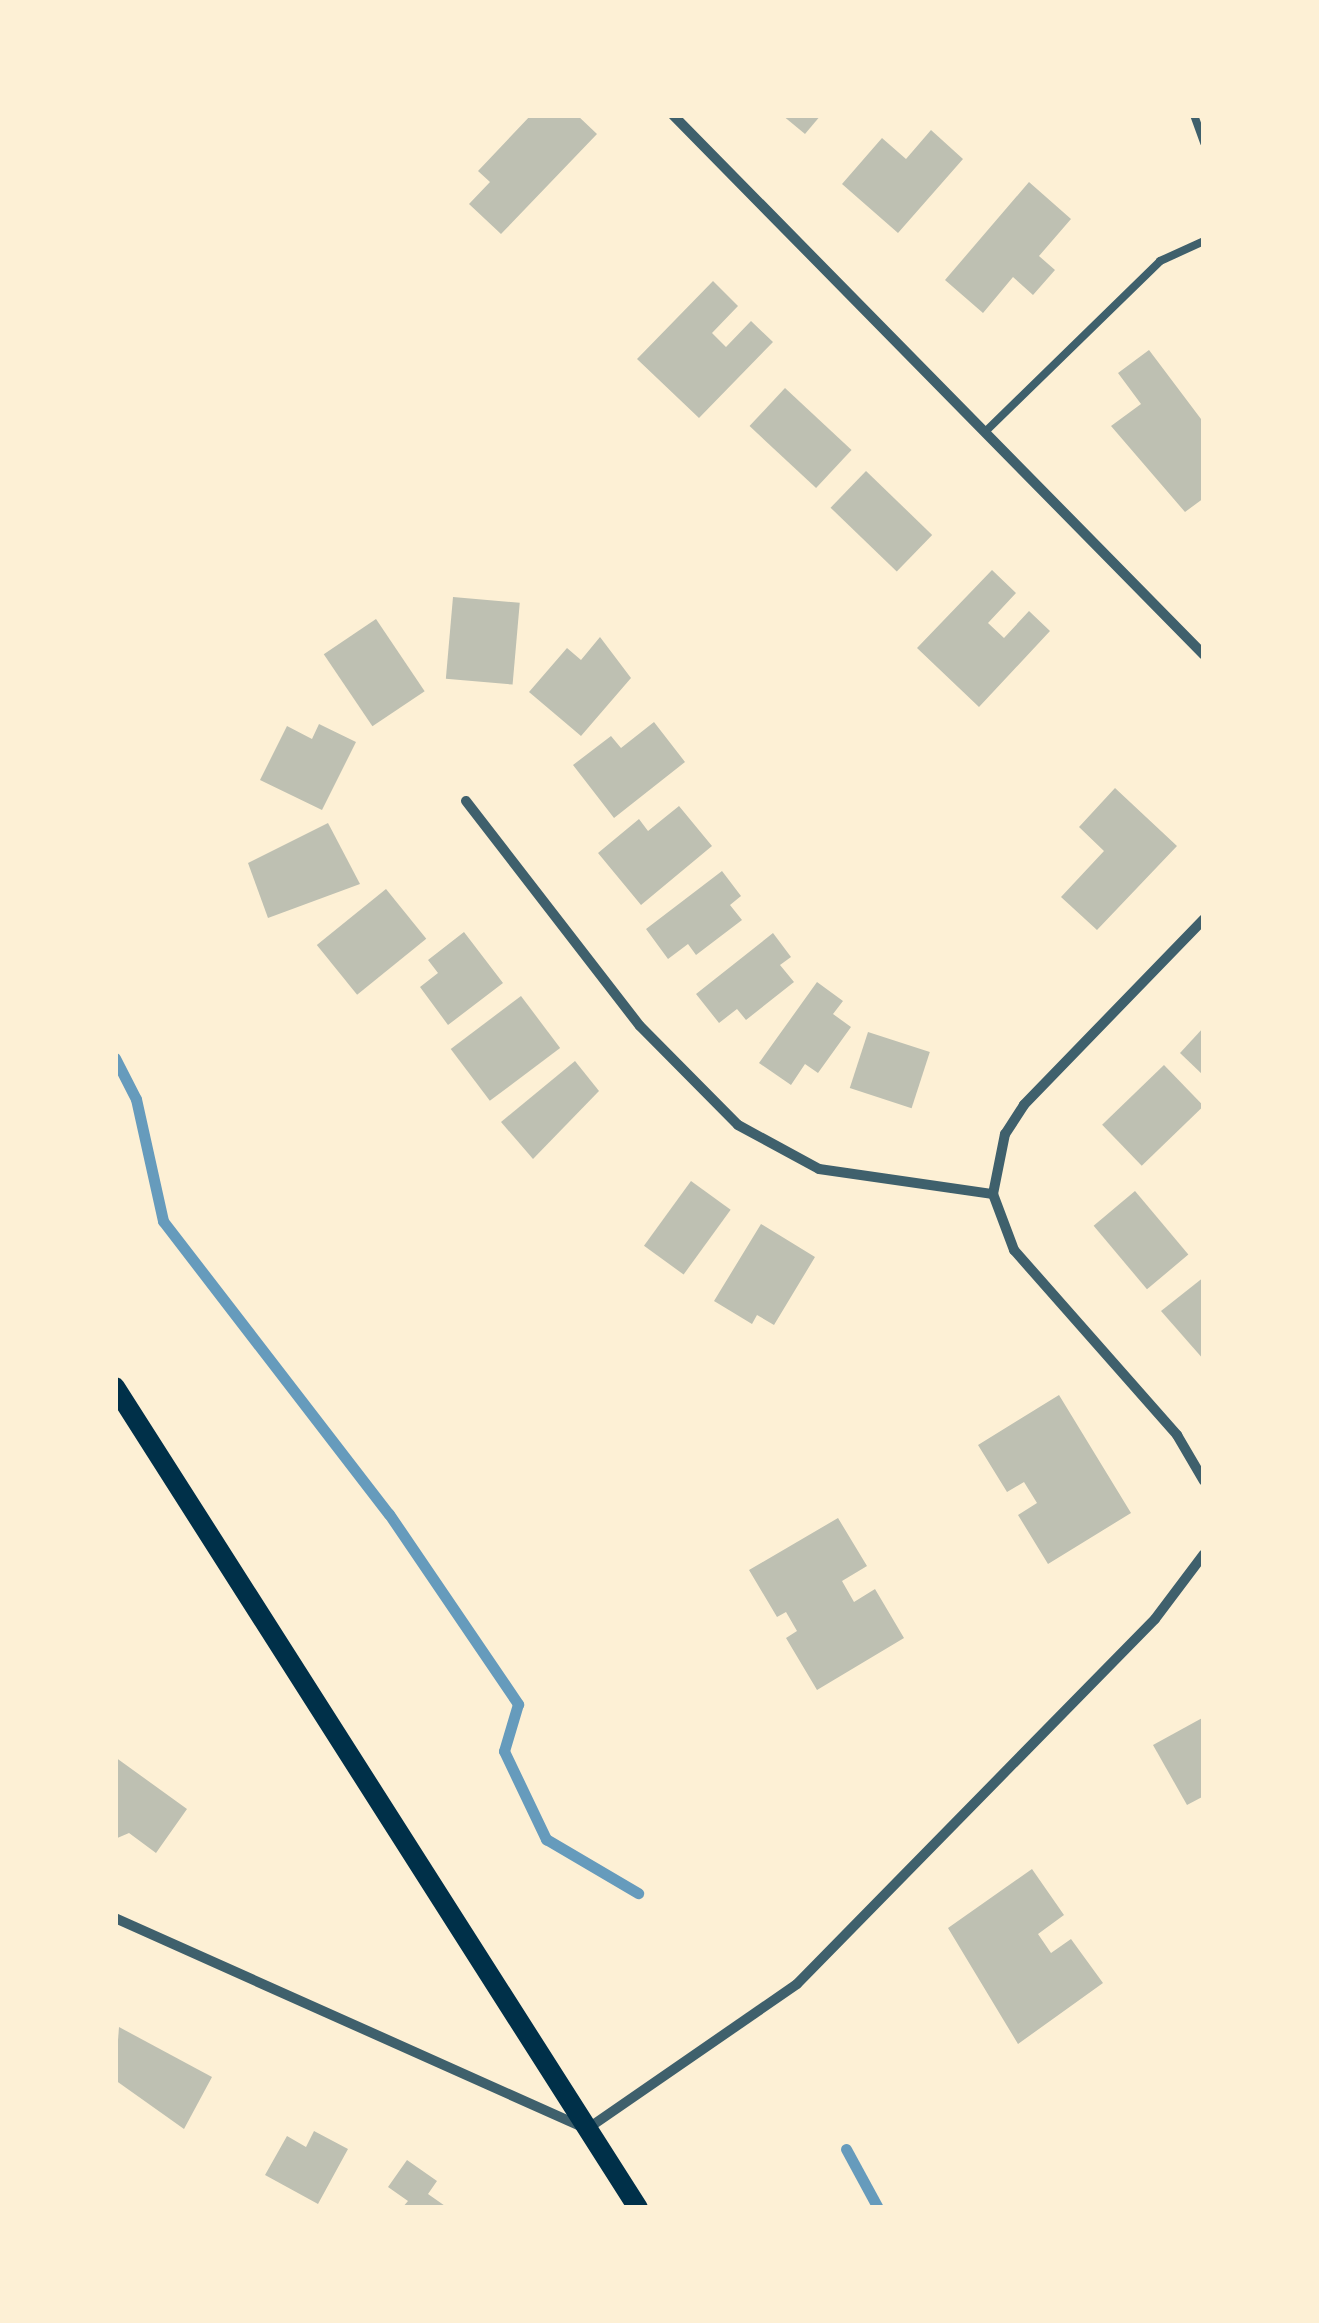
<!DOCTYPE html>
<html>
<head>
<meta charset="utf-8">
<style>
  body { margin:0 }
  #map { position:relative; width:1319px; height:2323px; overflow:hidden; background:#fdf0d5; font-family:"Open Sans",sans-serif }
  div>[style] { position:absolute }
  .stream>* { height:11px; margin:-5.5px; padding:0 5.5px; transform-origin:5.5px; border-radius:5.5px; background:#669bbc }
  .building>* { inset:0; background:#bec0b2; transform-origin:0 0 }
  .service>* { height:8px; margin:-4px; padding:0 4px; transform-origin:4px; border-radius:4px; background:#3f606c }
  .minor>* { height:10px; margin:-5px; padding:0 5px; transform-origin:5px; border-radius:5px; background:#3f606c }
  .secondary>* { height:20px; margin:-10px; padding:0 10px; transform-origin:10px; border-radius:10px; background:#003049 }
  span { translate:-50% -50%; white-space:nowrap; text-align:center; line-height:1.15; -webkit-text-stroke:10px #fdf0d5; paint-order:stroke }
  .frame { position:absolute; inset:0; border:118px solid #fdf0d5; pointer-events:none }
</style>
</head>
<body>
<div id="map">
  <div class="stream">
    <i style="left:115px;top:1058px;width:46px;rotate:62.9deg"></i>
    <i style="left:136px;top:1099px;width:125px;rotate:77.5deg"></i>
    <i style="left:163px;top:1221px;width:370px;rotate:52.4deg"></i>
    <i style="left:389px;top:1514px;width:230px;rotate:55.8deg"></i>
    <i style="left:518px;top:1704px;width:49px;rotate:106.6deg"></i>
    <i style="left:504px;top:1751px;width:98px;rotate:64.5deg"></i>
    <i style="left:546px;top:1839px;width:107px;rotate:30.4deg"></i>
    <i style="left:846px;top:2149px;width:67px;rotate:61.5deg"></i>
  </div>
  <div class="building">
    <i style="clip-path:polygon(531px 115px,577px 115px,597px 134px,501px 234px,469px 204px,490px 182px,478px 171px)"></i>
    <i style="clip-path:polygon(782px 115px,821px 115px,805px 134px)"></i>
    <i style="clip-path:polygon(931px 130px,963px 159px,898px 233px,842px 184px,882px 138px,906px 159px)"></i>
    <i style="clip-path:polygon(1029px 182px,1071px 219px,1039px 256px,1055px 270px,1033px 295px,1013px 277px,983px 313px,945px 280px)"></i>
    <i style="clip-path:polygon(713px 281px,738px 306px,712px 333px,726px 347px,751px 321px,773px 342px,699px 418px,637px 359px)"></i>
    <i style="clip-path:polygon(1149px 350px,1204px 423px,1204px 498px,1185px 512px,1111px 426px,1141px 404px,1118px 373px)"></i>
    <i style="left:785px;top:388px;width:91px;height:52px;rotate:43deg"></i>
    <i style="left:866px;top:471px;width:92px;height:51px;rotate:44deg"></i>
    <i style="clip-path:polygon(992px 570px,1016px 593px,988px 623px,1004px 638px,1029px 611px,1050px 631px,979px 707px,917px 648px)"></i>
    <i style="left:453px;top:597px;width:67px;height:82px;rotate:5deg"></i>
    <i style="left:376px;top:619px;width:87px;height:63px;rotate:56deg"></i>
    <i style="clip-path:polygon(600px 637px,631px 678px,581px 736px,529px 692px,567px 648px,581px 660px)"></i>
    <i style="clip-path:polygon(654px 722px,685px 762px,614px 818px,573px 765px,611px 736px,621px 748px)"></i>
    <i style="clip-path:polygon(319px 724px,356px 742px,322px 810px,260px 780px,287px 726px,312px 739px)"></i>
    <i style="clip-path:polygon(1115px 788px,1177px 846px,1097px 930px,1061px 897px,1104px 851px,1079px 827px)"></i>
    <i style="clip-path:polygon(679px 806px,712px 846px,641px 905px,598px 853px,639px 819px,648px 831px)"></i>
    <i style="clip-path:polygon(328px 823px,360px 884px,268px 918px,248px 863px)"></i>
    <i style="clip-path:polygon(722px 871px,741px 896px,730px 905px,742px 920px,696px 955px,688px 944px,668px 959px,646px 929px)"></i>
    <i style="left:386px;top:889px;width:64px;height:89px;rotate:51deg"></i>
    <i style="clip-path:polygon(464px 932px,503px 983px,448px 1025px,420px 987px,438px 973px,428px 960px)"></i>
    <i style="clip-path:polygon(773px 933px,791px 957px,780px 965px,794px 982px,746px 1020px,737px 1009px,719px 1023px,696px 994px)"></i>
    <i style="clip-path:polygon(817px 982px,843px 1001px,833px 1014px,851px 1027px,818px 1073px,805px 1064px,791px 1085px,759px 1063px)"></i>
    <i style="left:521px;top:996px;width:65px;height:88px;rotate:53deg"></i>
    <i style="clip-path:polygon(1204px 1027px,1204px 1076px,1180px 1053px)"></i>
    <i style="left:868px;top:1032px;width:65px;height:59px;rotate:18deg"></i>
    <i style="clip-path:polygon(575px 1061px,599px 1091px,533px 1159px,501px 1122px)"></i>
    <i style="left:1164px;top:1065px;width:57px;height:86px;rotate:46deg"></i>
    <i style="left:691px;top:1181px;width:49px;height:80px;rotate:36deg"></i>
    <i style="left:1135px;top:1191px;width:83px;height:54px;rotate:50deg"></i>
    <i style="clip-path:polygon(761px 1224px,815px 1257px,774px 1325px,757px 1315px,752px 1324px,714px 1301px)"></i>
    <i style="clip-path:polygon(1204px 1277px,1204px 1360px,1161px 1311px)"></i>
    <i style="clip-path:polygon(1059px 1395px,1131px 1513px,1048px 1564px,1018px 1515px,1037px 1503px,1024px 1482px,1007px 1492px,978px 1445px)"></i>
    <i style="clip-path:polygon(838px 1518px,867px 1566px,842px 1581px,854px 1602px,875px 1589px,904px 1638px,817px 1690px,786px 1638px,797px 1631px,786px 1612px,777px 1617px,749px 1570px)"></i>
    <i style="clip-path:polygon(1204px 1717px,1204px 1796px,1187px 1805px,1153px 1745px)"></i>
    <i style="clip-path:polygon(115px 1757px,187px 1809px,156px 1853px,129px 1833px,115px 1839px)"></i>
    <i style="clip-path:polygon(1032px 1869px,1064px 1915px,1038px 1934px,1051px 1953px,1071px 1939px,1103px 1983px,1018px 2044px,948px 1928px)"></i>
    <i style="clip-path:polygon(119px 2027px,212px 2077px,184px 2129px,115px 2080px)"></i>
    <i style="clip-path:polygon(314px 2131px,348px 2149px,318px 2204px,265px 2175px,287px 2136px,306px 2147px)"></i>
    <i style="clip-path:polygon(407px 2160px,437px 2181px,428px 2194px,448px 2208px,402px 2208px,408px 2201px,388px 2187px)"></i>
  </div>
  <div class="service">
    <i style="left:1194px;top:115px;width:30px;rotate:70deg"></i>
    <i style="left:986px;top:431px;width:243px;rotate:-44.3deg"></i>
    <i style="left:1160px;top:261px;width:48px;rotate:-24.4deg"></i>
  </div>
  <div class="minor">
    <i style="left:673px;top:115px;width:757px;rotate:45.48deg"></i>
    <i style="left:466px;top:801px;width:284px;rotate:52.3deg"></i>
    <i style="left:640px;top:1026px;width:139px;rotate:45.3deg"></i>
    <i style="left:738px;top:1125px;width:92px;rotate:28.5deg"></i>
    <i style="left:819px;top:1169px;width:176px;rotate:8.2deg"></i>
    <i style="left:1204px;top:919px;width:259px;rotate:134.1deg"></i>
    <i style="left:1024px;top:1105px;width:35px;rotate:123deg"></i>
    <i style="left:1005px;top:1134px;width:61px;rotate:101.3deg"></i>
    <i style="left:993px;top:1194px;width:60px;rotate:69.4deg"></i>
    <i style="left:1014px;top:1250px;width:247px;rotate:48.6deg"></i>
    <i style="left:1177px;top:1435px;width:53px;rotate:59.6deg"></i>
    <i style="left:115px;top:1918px;width:517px;rotate:24.09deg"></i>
    <i style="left:587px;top:2129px;width:255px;rotate:-34.6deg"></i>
    <i style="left:797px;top:1984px;width:511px;rotate:-45.55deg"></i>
    <i style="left:1155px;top:1619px;width:81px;rotate:-53deg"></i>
  </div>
  <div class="secondary">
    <i style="left:115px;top:1387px;width:973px;rotate:57.5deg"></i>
  </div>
  <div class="frame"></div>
</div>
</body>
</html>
